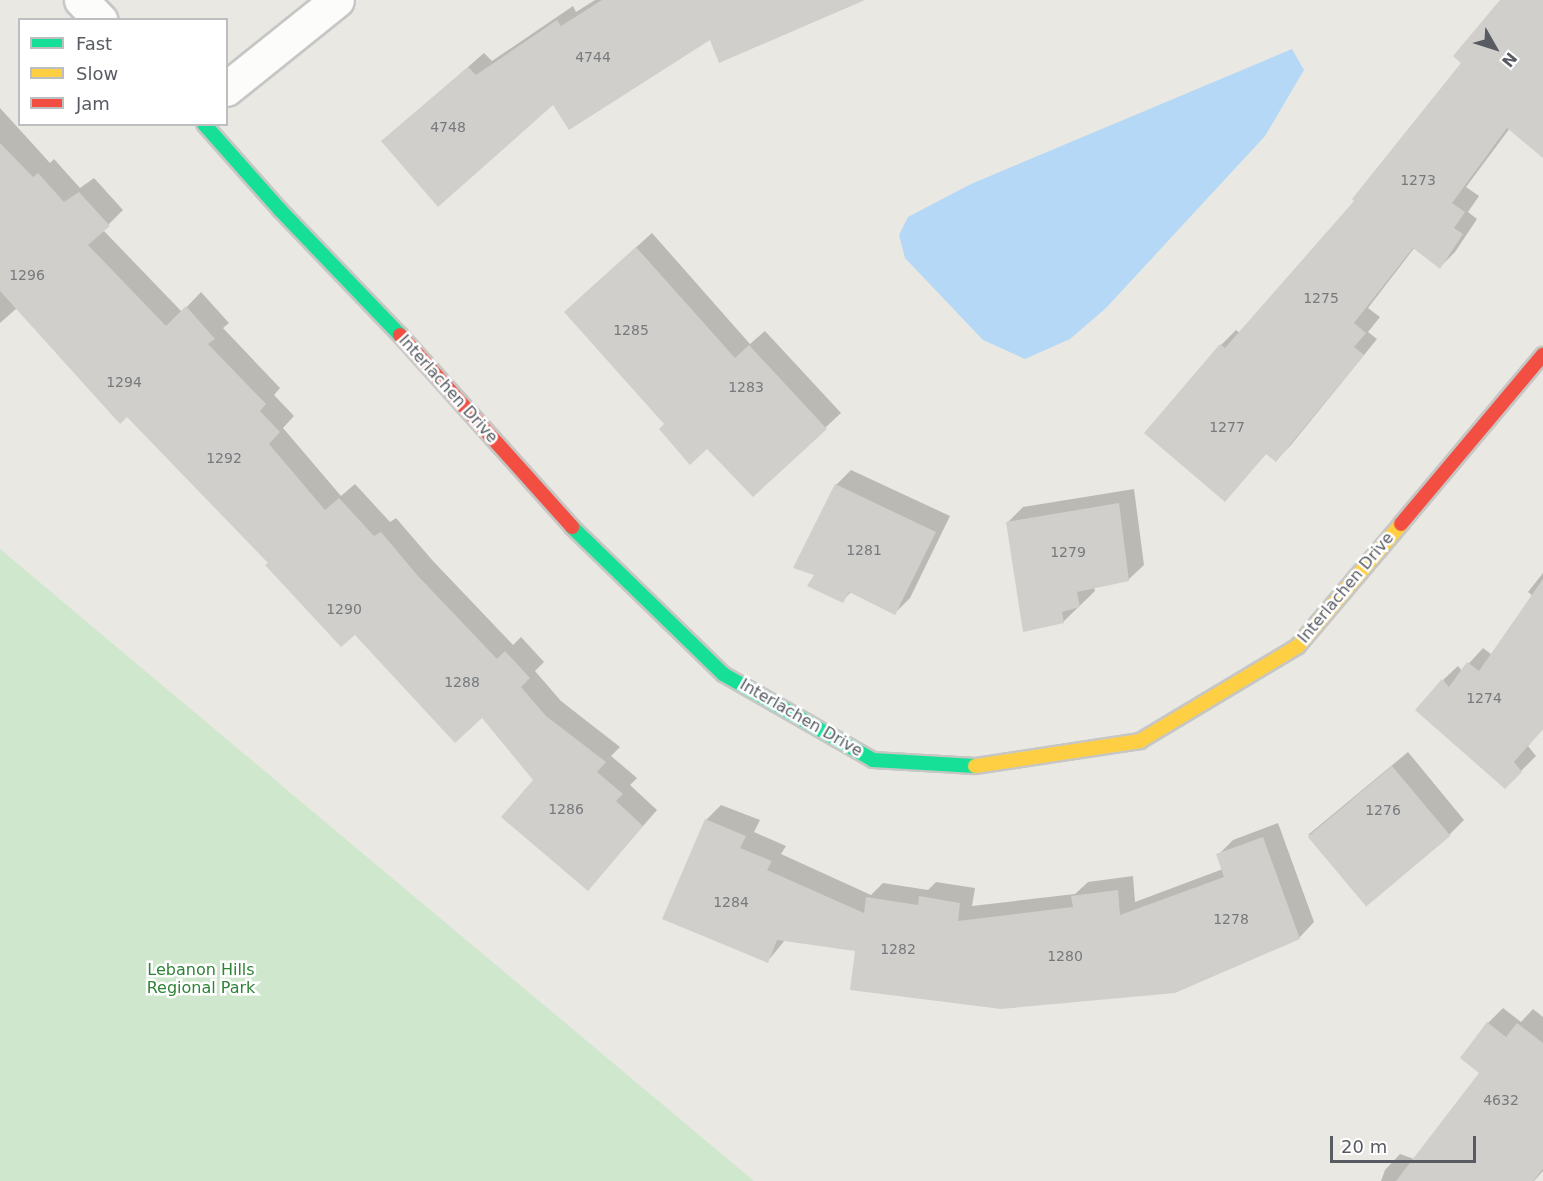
<!DOCTYPE html>
<html>
<head>
<meta charset="utf-8">
<style>
  body { margin:0 }
  #map { position:relative; width:1543px; height:1181px; overflow:hidden; background:#eae8e2; font-family:"DejaVu Sans",sans-serif }
  div>[style] { position:absolute }
  .green>* { inset:0; background:#cfe7cd }
  .water>* { inset:0; background:#b4d8f6 }
  .shadow>* { inset:0; background:#0003 }
  .building>* { inset:0; background:#d0cfcb; transform-origin:0 0 }
  .roads { filter:drop-shadow(2px 0 #c6c6c5) drop-shadow(-2px 0 #c6c6c5) drop-shadow(0 2px #c6c6c5) drop-shadow(0 -2px #c6c6c5) }
  .street>* { height:33px; margin:-16.5px; padding:0 16.5px; transform-origin:16.5px; border-radius:16.5px; background:#fcfcfb }
  .fast>* { height:14px; margin:-7px; padding:0 7px; transform-origin:7px; border-radius:7px; background:#16e098 }
  .slow>* { height:14px; margin:-7px; padding:0 7px; transform-origin:7px; border-radius:7px; background:#ffcf43 }
  .jam>* { height:14px; margin:-7px; padding:0 7px; transform-origin:7px; border-radius:7px; background:#f24e42 }
  span { translate:-50% -50%; white-space:nowrap; text-align:center; line-height:1.15; -webkit-text-stroke:5px #fff; paint-order:stroke }
  .number-label { font-size:14px; color:#777a7d }
  .number-label span { -webkit-text-stroke-width:0 }
  .street-label { font-size:16px; color:#585c62 }
  .park-label { font-size:16px; color:#2e8336 }
  .legend { position:absolute; left:18px; top:18px; width:210px; height:108px; box-sizing:border-box; background:#fff; border:2px solid #bcbec0; margin:0; padding:8px 10px; list-style:none; font-size:18px; color:#585c62 }
  .legend li { display:flex; align-items:center; gap:12px; height:30px }
  .legend b { width:30px; border:2px solid #bcbec0 }
  .north { position:absolute; left:1465px; top:18px; width:60px; height:60px; -webkit-text-stroke:4px #fff; paint-order:stroke; rotate:129deg; font-size:16px; font-weight:700; line-height:24px; text-align:center; color:#585c62 }
  .north::after { content:''; display:block; margin:auto; width:21px; height:27px; background:#585c62; clip-path:polygon(50% 0,100% 100%,50% 72%,0 100%) }
  .scale { position:absolute; left:1330px; top:1136px; width:146px; height:27px; box-sizing:border-box; border:3px solid #585c62; border-top:0; padding-left:8px; font-size:18px; line-height:21px; white-space:nowrap; color:#585c62; -webkit-text-stroke:4px #fff; paint-order:stroke }
</style>
</head>
<body>
<div id="map">
  <div class="green">
    <i style="clip-path:polygon(0 549px,243px 753px,754px 1181px,0 1181px)"></i>
  </div>
  <div class="water">
    <i style="clip-path:polygon(1292px 49px,1304px 70px,1265px 136px,1106px 308px,1070px 339px,1025px 359px,983px 340px,905px 258px,899px 235px,908px 217px,971px 184px)"></i>
  </div>
  <div class="shadow">
    <i style="clip-path:polygon(595px 0,837px 0,710px 38px,554px 103px,383px 141px,484px 53px,492px 61px,573px 6px,576px 12px)"></i>
    <i style="clip-path:polygon(1502px 0,1543px 0,1543px 134px,1510px 128px,1466px 187px,1479px 196px,1468px 212px,1477px 219px,1455px 252px,1440px 267px,1415px 247px,1368px 308px,1380px 317px,1368px 332px,1377px 339px,1291px 445px,1276px 460px,1267px 453px,1225px 499px,1146px 433px,1221px 345px,1236px 330px,1240px 333px,1356px 200px,1463px 62px)"></i>
    <i style="clip-path:polygon(0 108px,50px 163px,54px 159px,80px 188px,94px 178px,123px 210px,103px 230px,182px 312px,201px 292px,229px 323px,223px 328px,280px 388px,274px 395px,294px 416px,283px 428px,341px 496px,355px 484px,390px 522px,396px 518px,433px 561px,513px 645px,521px 637px,544px 662px,535px 671px,561px 701px,620px 747px,611px 756px,637px 778px,630px 785px,657px 810px,588px 889px,535px 780px,482px 716px,355px 633px,270px 562px,127px 415px,17px 308px,0 323px)"></i>
    <i style="clip-path:polygon(652px 233px,750px 344px,765px 331px,841px 413px,753px 495px,707px 447px,666px 424px,581px 297px)"></i>
    <i style="clip-path:polygon(851px 470px,950px 516px,910px 598px,895px 613px,852px 591px,842px 601px,836px 485px)"></i>
    <i style="clip-path:polygon(1134px 489px,1144px 565px,1128px 580px,1094px 587px,1095px 591px,1063px 622px,1008px 522px,1023px 507px)"></i>
    <i style="clip-path:polygon(1543px 573px,1543px 729px,1528px 746px,1536px 756px,1505px 787px,1443px 680px,1458px 666px,1462px 671px,1483px 648px,1492px 655px,1533px 596px,1528px 592px)"></i>
    <i style="clip-path:polygon(1408px 752px,1464px 820px,1449px 835px,1308px 835px)"></i>
    <i style="clip-path:polygon(721px 805px,760px 820px,754px 832px,786px 846px,781px 854px,871px 895px,883px 883px,928px 890px,936px 882px,975px 888px,972px 906px,1075px 894px,1088px 882px,1133px 876px,1135px 902px,1223px 869px,1218px 855px,1233px 840px,1278px 823px,1314px 922px,1299px 938px,857px 950px,785px 940px,767px 962px,706px 820px)"></i>
    <i style="clip-path:polygon(1503px 1008px,1521px 1022px,1533px 1009px,1543px 1017px,1543px 1171px,1534px 1181px,1381px 1181px,1385px 1170px,1400px 1154px,1414px 1159px,1481px 1073px,1488px 1023px)"></i>
  </div>
  <div class="building">
    <i style="clip-path:polygon(602px 0,865px 0,719px 63px,710px 40px,569px 130px,553px 105px,438px 207px,381px 141px,468px 67px,476px 75px,557px 20px,561px 26px)"></i>
    <i style="clip-path:polygon(1500px 0,1543px 0,1543px 158px,1507px 128px,1452px 203px,1465px 212px,1454px 228px,1463px 234px,1440px 269px,1413px 248px,1354px 323px,1366px 333px,1354px 347px,1364px 355px,1276px 462px,1266px 454px,1225px 502px,1144px 433px,1220px 344px,1225px 348px,1354px 201px,1352px 199px,1461px 63px,1453px 56px)"></i>
    <i style="clip-path:polygon(0 143px,33px 177px,38px 173px,64px 202px,79px 192px,110px 226px,88px 245px,166px 326px,186px 306px,215px 339px,208px 344px,266px 404px,260px 411px,280px 432px,269px 444px,325px 510px,339px 498px,374px 536px,381px 532px,418px 576px,497px 659px,505px 651px,530px 678px,521px 687px,546px 716px,606px 762px,597px 772px,623px 794px,616px 801px,643px 826px,588px 891px,501px 817px,533px 780px,482px 718px,455px 743px,355px 635px,341px 647px,265px 565px,268px 563px,127px 417px,120px 424px,0 291px)"></i>
    <i style="clip-path:polygon(636px 247px,735px 358px,749px 345px,827px 429px,753px 497px,707px 449px,690px 465px,659px 429px,664px 424px,564px 312px)"></i>
    <i style="clip-path:polygon(835px 484px,936px 532px,895px 615px,849px 592px,843px 603px,807px 586px,814px 575px,793px 568px)"></i>
    <i style="clip-path:polygon(1119px 503px,1129px 581px,1077px 592px,1080px 607px,1062px 612px,1064px 623px,1023px 632px,1006px 522px)"></i>
    <i style="clip-path:polygon(1543px 579px,1543px 729px,1514px 762px,1522px 772px,1505px 789px,1415px 710px,1442px 679px,1449px 687px,1467px 662px,1479px 671px)"></i>
    <i style="left:1392px;top:766px;width:91px;height:110px;rotate:50deg"></i>
    <i style="clip-path:polygon(705px 819px,746px 836px,740px 848px,772px 861px,767px 870px,864px 913px,866px 897px,918px 905px,919px 896px,960px 903px,958px 921px,1073px 907px,1071px 896px,1118px 890px,1120px 915px,1224px 877px,1216px 854px,1263px 837px,1300px 939px,1175px 993px,1001px 1009px,850px 990px,855px 951px,777px 940px,768px 963px,662px 919px)"></i>
    <i style="clip-path:polygon(1487px 1022px,1506px 1037px,1517px 1023px,1543px 1043px,1543px 1169px,1533px 1181px,1396px 1181px,1479px 1073px,1460px 1058px)"></i>
  </div>
  <div class="roads">
    <div class="street">
      <i style="left:81px;top:0;width:28px;rotate:46deg"></i>
      <i style="left:226px;top:89px;width:142px;rotate:-38.7deg"></i>
    </div>
    <div class="fast">
      <i style="left:204px;top:124px;width:115px;rotate:48.5deg"></i>
      <i style="left:280px;top:210px;width:173px;rotate:46.2deg"></i>
      <i style="left:572px;top:527px;width:211px;rotate:44.2deg"></i>
      <i style="left:723px;top:674px;width:173px;rotate:29.8deg"></i>
      <i style="left:873px;top:760px;width:102px;rotate:3.4deg"></i>
    </div>
    <div class="slow">
      <i style="left:975px;top:766px;width:167px;rotate:-8.6deg"></i>
      <i style="left:1140px;top:741px;width:184px;rotate:-31deg"></i>
      <i style="left:1298px;top:646px;width:160px;rotate:-49.8deg"></i>
    </div>
    <div class="jam">
      <i style="left:400px;top:335px;width:258px;rotate:48.1deg"></i>
      <i style="left:1401px;top:524px;width:221px;rotate:-50deg"></i>
    </div>
  </div>
  <div class="number-label">
    <span style="left:593px;top:57px">4744</span>
    <span style="left:448px;top:127px">4748</span>
    <span style="left:1418px;top:180px">1273</span>
    <span style="left:27px;top:275px">1296</span>
    <span style="left:1321px;top:298px">1275</span>
    <span style="left:631px;top:330px">1285</span>
    <span style="left:124px;top:382px">1294</span>
    <span style="left:746px;top:387px">1283</span>
    <span style="left:1227px;top:427px">1277</span>
    <span style="left:224px;top:458px">1292</span>
    <span style="left:864px;top:550px">1281</span>
    <span style="left:1068px;top:552px">1279</span>
    <span style="left:344px;top:609px">1290</span>
    <span style="left:462px;top:682px">1288</span>
    <span style="left:1484px;top:698px">1274</span>
    <span style="left:566px;top:809px">1286</span>
    <span style="left:1383px;top:810px">1276</span>
    <span style="left:731px;top:902px">1284</span>
    <span style="left:1231px;top:919px">1278</span>
    <span style="left:898px;top:949px">1282</span>
    <span style="left:1065px;top:956px">1280</span>
    <span style="left:1501px;top:1100px">4632</span>
  </div>
  <div class="street-label">
    <span style="left:448px;top:389px;rotate:48deg">Interlachen Drive</span>
    <span style="left:1346px;top:588px;rotate:-50deg">Interlachen Drive</span>
    <span style="left:801px;top:718px;rotate:30deg">Interlachen Drive</span>
  </div>
  <div class="park-label">
    <span style="left:201px;top:979px">Lebanon Hills<br>Regional Park</span>
  </div>
  <ul class="legend">
  <li><b style="height:8px;background:#16e098"></b>Fast</li>
  <li><b style="height:8px;background:#ffcf43"></b>Slow</li>
  <li><b style="height:8px;background:#f24e42"></b>Jam</li>
  </ul>
  <div class="north">N</div>
  <div class="scale">20 m</div>
</div>
</body>
</html>
